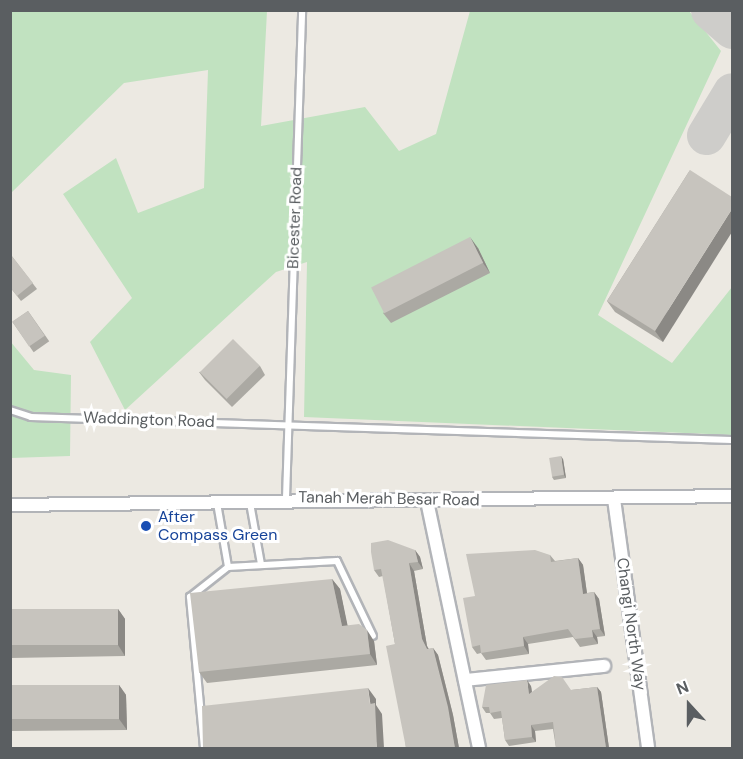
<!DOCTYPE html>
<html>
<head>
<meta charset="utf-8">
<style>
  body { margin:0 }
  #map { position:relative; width:743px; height:759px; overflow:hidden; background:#ece9e2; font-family:"DM Sans",sans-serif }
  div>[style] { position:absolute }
  .green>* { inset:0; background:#c1e2c0 }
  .taxiway>* { height:39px; margin:-19.5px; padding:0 19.5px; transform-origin:19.5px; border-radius:19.5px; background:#cecdca }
  .roads { filter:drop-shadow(2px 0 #b2b4b8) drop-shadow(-2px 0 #b2b4b8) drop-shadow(0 2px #b2b4b8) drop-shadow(0 -2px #b2b4b8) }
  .service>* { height:6px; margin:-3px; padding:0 3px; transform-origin:3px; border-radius:3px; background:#fff }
  .minor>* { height:12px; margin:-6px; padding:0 6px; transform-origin:6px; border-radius:6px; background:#fff }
  .wall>* { inset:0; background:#aba9a3; transform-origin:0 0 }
  .shaded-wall>* { inset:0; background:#8b8985 }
  .building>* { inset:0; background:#c7c4be; transform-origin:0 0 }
  .dots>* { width:16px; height:16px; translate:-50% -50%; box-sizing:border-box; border:3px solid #fff; border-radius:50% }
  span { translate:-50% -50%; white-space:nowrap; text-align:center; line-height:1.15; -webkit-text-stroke:6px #fff; paint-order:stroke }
  .street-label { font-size:16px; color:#5a5e61 }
  .transit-label { font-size:16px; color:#164399 }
  .left { translate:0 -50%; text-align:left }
  .frame { position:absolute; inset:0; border:12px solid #5a5e61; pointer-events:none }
  .north { position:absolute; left:659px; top:675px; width:60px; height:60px; -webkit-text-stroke:4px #fff; paint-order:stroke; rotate:339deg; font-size:16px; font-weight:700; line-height:24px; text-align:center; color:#5a5e61 }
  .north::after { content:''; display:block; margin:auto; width:21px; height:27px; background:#5a5e61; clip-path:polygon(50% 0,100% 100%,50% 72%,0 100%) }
</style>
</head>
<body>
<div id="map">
  <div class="green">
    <i style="clip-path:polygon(11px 11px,267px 11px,261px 126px,365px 107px,399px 151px,436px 134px,470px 11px,689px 11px,721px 51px,598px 315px,672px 363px,732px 287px,732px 435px,304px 417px,307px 262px,276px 272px,125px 410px,90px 342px,132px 298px,63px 194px,116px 158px,138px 213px,204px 188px,208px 70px,124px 83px,11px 193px)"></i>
    <i style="clip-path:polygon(10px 341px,34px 370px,71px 375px,70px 456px,11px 458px)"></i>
  </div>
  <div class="taxiway">
    <i style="left:710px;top:10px;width:29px;rotate:41deg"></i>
    <i style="left:706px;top:135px;width:50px;rotate:-58.8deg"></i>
  </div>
  <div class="roads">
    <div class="service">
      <i style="left:10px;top:410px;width:22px;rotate:18deg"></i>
      <i style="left:31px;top:417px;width:701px;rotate:1.88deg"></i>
      <i style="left:286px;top:498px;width:488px;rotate:-88.1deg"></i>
      <i style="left:217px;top:503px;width:65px;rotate:80.2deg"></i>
      <i style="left:250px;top:503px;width:62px;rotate:79.8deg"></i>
      <i style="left:204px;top:748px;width:152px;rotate:-95.3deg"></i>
      <i style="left:190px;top:597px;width:48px;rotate:-38.3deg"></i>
      <i style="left:228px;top:567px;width:109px;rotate:-3.2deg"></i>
      <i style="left:337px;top:561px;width:83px;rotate:64.4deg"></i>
    </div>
    <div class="minor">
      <i style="left:614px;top:499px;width:251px;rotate:82.2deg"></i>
      <i style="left:427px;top:501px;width:252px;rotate:78.1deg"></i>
      <i style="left:10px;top:505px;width:722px;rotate:-0.71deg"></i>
      <i style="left:465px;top:680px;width:140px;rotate:-5.8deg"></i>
    </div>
  </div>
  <div class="wall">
    <i style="clip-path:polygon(690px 170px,663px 342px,615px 312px,607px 301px)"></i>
    <i style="clip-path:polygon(478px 248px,490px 273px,391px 323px,383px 313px)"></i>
    <i style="clip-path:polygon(11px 255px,37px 289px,21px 301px,10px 287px)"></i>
    <i style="left:28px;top:311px;width:37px;height:19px;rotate:55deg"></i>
    <i style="clip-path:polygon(260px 366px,265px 375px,232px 407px,205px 380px,199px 372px)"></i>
    <i style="clip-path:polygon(563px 459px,566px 478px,554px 480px,552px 477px)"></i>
    <i style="clip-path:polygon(415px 550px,420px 557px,423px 569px,414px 571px,427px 646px,429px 649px,433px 648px,438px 655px,453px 715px,459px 748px,406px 748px,395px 644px,383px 576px,379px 577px,374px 570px)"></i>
    <i style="clip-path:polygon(550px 555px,555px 561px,578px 558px,583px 565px,587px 593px,594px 592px,599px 599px,605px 636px,597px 637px,598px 644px,580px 647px,573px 637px,528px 644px,529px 654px,486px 660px,481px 653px,477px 654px,472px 647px,475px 596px)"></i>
    <i style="clip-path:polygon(332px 579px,340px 589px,347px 625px,374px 641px,377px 665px,207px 683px,199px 672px)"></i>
    <i style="clip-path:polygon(118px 609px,125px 619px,125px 656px,10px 658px,10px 610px)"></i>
    <i style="clip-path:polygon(119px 685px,126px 695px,127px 730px,10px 731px,10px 686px)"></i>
    <i style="clip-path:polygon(531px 686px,532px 692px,571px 690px,597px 687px,601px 692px,609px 748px,556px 748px,553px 729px,535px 731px,536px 742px,509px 746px,505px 740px,502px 718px,494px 719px,490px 713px,486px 713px,482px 707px)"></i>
  </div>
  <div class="shaded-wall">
    <i style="clip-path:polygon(732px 209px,732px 232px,663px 342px,655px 331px)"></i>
    <i style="clip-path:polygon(470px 237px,478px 248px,490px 273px,483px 263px)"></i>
    <i style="clip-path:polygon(561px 456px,563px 459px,566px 478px,564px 475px)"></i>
    <i style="clip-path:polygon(415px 550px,420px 557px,423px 569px,418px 562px)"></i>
    <i style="clip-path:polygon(578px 558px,583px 565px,588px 601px,583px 594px)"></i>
    <i style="clip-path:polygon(409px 563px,414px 571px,427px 646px,432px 656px,427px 649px,422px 639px)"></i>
    <i style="clip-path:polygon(332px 579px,340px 589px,350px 637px,342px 626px)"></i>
    <i style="clip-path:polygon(594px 592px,599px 599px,605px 636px,600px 629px)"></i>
    <i style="clip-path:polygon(118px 609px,125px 619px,125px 656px,118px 645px)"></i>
    <i style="clip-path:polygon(367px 630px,374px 641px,377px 665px,370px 654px)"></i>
    <i style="clip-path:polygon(592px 630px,597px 637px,598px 644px,593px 637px)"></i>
    <i style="clip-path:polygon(523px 637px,528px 644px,529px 654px,524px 646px)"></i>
    <i style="clip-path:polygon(433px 648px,438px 655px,453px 715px,459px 748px,455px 748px)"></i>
    <i style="clip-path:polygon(527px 680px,531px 686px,533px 700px,529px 694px)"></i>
    <i style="clip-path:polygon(119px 685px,126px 695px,127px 730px,119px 719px)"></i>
    <i style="clip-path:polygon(597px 687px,601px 692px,609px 748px,606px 748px)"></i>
    <i style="clip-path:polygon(368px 688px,376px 699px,376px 705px,382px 714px,384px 748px,377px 748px)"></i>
    <i style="clip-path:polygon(531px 725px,535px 731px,536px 742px,532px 737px)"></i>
  </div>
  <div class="building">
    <i style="clip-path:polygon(690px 170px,732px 197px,732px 209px,655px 331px,607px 301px)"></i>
    <i style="left:470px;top:237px;width:29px;height:111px;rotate:63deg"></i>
    <i style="clip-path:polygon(11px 255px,33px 283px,17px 296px,10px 287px,10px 256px)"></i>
    <i style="left:28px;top:311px;width:30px;height:19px;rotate:56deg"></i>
    <i style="left:233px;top:339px;width:38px;height:47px;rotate:45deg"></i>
    <i style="left:561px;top:456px;width:19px;height:12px;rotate:81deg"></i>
    <i style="clip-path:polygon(388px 540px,415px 550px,418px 562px,409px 563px,422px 639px,427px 649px,433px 648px,448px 707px,455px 748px,406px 748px,386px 646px,395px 644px,381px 569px,374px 570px,371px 552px,371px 543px)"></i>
    <i style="clip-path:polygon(535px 550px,550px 555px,551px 562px,578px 558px,583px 594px,594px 592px,600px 629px,592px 630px,593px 637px,575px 639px,568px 629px,523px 637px,524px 646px,481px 653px,480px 645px,472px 647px,463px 598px,475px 596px,466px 554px)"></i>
    <i style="clip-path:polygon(332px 579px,342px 626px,359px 624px,367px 630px,370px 654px,199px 672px,190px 593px)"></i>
    <i style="left:118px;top:609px;width:36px;height:108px;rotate:90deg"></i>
    <i style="clip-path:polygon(554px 676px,562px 677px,571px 690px,597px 687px,606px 748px,556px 748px,553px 722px,531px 725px,532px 737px,505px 740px,501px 711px,490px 713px,489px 707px,482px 707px,486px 685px,527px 680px,529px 694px)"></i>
    <i style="left:119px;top:685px;width:34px;height:109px;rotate:90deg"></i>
    <i style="clip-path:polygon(368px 688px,370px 704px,375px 703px,377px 748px,203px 748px,202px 706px)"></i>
  </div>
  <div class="dots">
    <i style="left:146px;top:526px;background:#1a4fb4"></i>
  </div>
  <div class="street-label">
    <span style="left:295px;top:218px;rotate:-88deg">Bicester Road</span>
    <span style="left:149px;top:420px;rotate:2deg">Waddington Road</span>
    <span style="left:389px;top:499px;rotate:1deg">Tanah Merah Besar Road</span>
    <span style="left:631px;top:624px;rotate:82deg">Changi North Way</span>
  </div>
  <div class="transit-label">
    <span class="left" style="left:158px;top:526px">After<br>Compass Green</span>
  </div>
  <div class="frame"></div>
  <div class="north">N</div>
</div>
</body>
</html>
